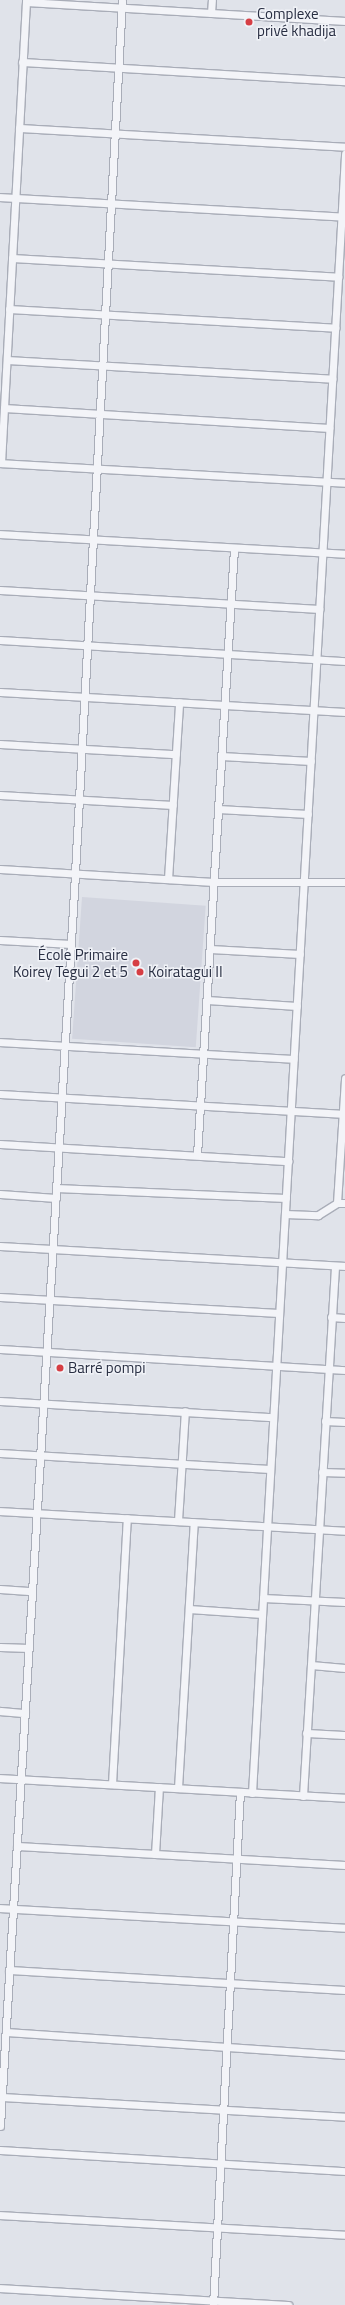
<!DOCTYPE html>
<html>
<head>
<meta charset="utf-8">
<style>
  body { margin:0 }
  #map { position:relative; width:345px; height:2305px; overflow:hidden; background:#e0e3ea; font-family:"Titillium Web",sans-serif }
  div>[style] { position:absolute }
  .built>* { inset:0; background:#d2d5df; transform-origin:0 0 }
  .roads { filter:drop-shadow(1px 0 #a9adb8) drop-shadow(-1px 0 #a9adb8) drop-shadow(0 1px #a9adb8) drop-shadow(0 -1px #a9adb8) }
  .minor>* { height:7px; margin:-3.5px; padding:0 3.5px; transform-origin:3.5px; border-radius:3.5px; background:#f3f4f8 }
  .dots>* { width:11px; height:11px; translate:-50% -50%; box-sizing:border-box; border:2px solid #f0f2f7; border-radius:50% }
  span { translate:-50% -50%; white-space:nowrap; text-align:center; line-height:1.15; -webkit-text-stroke:3px #f0f2f7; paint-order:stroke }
  .poi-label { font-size:15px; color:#282e42 }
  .left { translate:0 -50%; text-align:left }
  .right { translate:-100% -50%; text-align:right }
</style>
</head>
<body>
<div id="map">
  <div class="built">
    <i style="left:82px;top:897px;width:124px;height:142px;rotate:4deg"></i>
  </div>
  <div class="roads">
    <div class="minor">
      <i style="left:26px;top:2px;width:320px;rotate:3.4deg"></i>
      <i style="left:211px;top:13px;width:13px;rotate:-86deg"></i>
      <i style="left:22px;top:62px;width:324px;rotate:3.4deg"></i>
      <i style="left:19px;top:128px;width:327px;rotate:3.3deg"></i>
      <i style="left:0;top:197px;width:346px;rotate:3.3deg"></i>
      <i style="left:12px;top:258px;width:327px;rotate:3.3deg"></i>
      <i style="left:9px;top:309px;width:327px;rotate:3.3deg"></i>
      <i style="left:7px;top:360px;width:326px;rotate:3.3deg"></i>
      <i style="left:4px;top:408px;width:326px;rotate:3.5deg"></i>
      <i style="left:0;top:463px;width:346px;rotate:3.3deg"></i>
      <i style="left:1px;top:463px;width:464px;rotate:-86.9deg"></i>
      <i style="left:0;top:534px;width:346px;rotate:3.3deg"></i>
      <i style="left:0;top:590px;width:320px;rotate:3.4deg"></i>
      <i style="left:0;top:640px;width:346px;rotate:3.5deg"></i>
      <i style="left:0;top:692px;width:346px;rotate:3.3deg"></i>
      <i style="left:0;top:744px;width:176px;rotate:3.3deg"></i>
      <i style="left:221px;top:756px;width:90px;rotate:3.2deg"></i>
      <i style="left:0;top:795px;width:173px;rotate:3.3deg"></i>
      <i style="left:218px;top:809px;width:90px;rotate:3.2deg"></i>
      <i style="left:0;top:869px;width:214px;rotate:3.5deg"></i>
      <i style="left:214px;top:882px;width:131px"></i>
      <i style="left:168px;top:879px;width:177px;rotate:-86.4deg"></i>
      <i style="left:0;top:940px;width:71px;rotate:3.2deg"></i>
      <i style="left:210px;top:949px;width:90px;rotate:3.2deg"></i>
      <i style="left:207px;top:1000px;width:90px;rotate:3.8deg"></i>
      <i style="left:0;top:1042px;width:294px;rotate:3.3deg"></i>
      <i style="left:0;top:1094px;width:346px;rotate:3.3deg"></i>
      <i style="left:0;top:1144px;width:289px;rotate:3.4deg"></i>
      <i style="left:197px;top:1155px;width:608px;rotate:-86.51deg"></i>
      <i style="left:56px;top:1188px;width:230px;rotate:2.5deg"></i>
      <i style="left:0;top:1194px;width:56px;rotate:4.1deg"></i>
      <i style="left:337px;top:1203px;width:125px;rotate:-86.3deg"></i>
      <i style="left:285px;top:1214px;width:33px;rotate:2deg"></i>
      <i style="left:318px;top:1215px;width:22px;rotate:-32deg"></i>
      <i style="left:337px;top:1203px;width:8px"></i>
      <i style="left:0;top:1246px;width:346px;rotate:3.3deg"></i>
      <i style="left:0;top:1297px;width:279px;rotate:3.3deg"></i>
      <i style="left:331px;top:1317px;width:14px;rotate:4deg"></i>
      <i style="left:0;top:1349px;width:346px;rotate:3.5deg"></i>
      <i style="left:0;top:1401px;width:273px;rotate:3.4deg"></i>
      <i style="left:325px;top:1421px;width:20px;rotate:3deg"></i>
      <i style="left:0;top:1453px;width:270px;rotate:3.4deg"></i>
      <i style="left:322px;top:1472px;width:23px;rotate:2deg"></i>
      <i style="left:0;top:1511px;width:346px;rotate:3.3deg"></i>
      <i style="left:178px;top:1521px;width:110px;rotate:-86.4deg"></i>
      <i style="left:0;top:1589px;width:32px;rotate:4deg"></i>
      <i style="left:263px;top:1598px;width:82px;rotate:2.8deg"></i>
      <i style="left:189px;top:1609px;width:73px;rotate:3.9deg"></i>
      <i style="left:0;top:1647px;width:29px;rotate:2deg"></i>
      <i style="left:311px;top:1665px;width:34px;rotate:5deg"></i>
      <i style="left:0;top:1711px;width:25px;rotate:5deg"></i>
      <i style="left:306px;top:1733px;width:39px;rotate:3deg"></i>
      <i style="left:0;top:1778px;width:346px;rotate:3.3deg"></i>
      <i style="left:112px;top:1784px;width:266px;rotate:-86.8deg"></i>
      <i style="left:178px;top:1788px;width:266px;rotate:-86.6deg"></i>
      <i style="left:252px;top:1793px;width:1642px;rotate:-86.75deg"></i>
      <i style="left:303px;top:1796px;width:531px;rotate:-86.54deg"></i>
      <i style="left:17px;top:1846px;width:329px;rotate:3.3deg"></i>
      <i style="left:155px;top:1854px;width:67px;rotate:-86.6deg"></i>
      <i style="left:0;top:1908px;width:346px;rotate:3.3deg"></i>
      <i style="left:9px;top:1970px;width:337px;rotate:3.4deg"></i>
      <i style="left:6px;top:2032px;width:340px;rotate:3.9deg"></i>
      <i style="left:2px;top:2097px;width:344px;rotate:3.3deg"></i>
      <i style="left:0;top:2126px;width:1255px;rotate:-86.57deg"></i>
      <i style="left:75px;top:873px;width:874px;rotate:-86.92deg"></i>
      <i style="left:0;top:2150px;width:346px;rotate:3.5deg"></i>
      <i style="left:0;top:2215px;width:346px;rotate:3.3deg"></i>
      <i style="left:0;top:2288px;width:289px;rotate:3.4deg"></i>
      <i style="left:213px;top:2305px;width:514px;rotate:-86.99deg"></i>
    </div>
  </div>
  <div class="dots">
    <i style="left:249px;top:22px;background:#d63e44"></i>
    <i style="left:136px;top:963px;background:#d63e44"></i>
    <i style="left:140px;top:972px;background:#d63e44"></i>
    <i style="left:60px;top:1368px;background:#d63e44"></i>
  </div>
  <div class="poi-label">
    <span class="left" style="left:257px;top:22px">Complexe<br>privé khadija</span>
    <span class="right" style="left:128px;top:963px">École Primaire<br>Koirey Tegui 2 et 5</span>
    <span class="left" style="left:148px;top:972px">Koiratagui II</span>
    <span class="left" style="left:68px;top:1368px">Barré pompi</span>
  </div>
</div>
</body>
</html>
